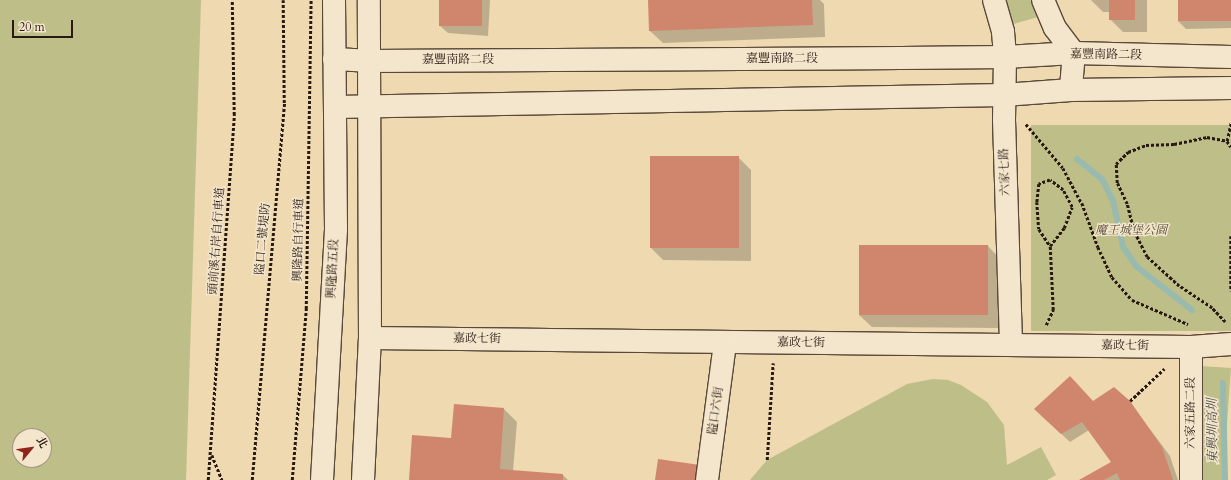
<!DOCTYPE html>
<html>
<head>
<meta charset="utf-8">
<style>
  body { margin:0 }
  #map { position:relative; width:1231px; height:480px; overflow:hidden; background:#eed9b1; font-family:Cardo,"Noto Serif TC",serif }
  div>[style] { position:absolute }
  .green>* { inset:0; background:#bebe88; transform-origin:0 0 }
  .shadow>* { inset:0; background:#0003 }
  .stream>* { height:6px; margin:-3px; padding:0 3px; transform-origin:3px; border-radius:3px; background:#99baaf }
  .building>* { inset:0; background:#cf866d; transform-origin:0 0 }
  .path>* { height:2.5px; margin-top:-1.25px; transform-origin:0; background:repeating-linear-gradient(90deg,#291913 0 3px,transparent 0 5px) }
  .roads { filter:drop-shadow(1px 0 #5a493a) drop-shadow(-1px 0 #5a493a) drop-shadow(0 1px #5a493a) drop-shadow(0 -1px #5a493a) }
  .minor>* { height:22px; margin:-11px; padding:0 11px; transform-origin:11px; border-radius:11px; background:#f4e6cc }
  .tertiary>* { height:22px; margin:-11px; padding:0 11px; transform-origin:11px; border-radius:11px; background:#f4e6cc }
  span { translate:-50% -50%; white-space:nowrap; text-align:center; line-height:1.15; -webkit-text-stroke:3px #f4e6cc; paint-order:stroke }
  .street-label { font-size:12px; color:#291913 }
  .park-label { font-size:12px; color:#564b36; font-style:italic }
  .water-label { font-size:13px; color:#50514a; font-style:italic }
  .north { position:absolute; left:12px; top:428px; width:40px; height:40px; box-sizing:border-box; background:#f4e6cc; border:1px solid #a39482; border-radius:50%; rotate:61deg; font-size:11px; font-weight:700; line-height:16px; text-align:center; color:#291913 }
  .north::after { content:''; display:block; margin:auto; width:14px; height:18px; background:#8f2418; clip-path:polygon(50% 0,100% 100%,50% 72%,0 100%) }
  .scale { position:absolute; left:12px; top:20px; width:61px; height:18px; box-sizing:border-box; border:2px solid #291913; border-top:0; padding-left:5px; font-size:12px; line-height:14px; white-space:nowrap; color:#291913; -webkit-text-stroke:3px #f4e6cc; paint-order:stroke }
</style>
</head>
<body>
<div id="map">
  <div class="green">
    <i style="clip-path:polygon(evenodd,0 0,201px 0,186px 480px,0 480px,0 0,20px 436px,44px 436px,44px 460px,20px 460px,20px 436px)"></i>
    <i style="clip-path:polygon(1003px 0,1033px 0,1038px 17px,1010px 25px)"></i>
    <i style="left:1231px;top:125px;width:206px;height:200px;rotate:90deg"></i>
    <i style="left:1201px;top:366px;width:30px;height:114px;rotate:4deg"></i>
    <i style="clip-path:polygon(933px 379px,948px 380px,961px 385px,987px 402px,1004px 425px,1007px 465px,1041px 447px,1056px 475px,1047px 480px,750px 480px,767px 460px,907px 384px)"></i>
  </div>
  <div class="shadow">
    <i style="clip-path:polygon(440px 0,490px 0,488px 36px,448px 33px,439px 25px)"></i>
    <i style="clip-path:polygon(649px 0,820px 0,824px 4px,825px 37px,663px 43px,650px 31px)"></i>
    <i style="clip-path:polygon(1091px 0,1147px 0,1147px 32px,1123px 32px,1110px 19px,1110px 12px,1103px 12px)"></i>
    <i style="clip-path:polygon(1179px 0,1231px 0,1231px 28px,1186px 29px,1178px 21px)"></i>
    <i style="clip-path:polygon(738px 157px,751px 170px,751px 261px,663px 260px,650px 247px)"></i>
    <i style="clip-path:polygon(988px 246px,1000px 259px,1000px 328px,872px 327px,859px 315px)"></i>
    <i style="clip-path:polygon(1129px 401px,1170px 456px,1178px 480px,1080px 480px,1112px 462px,1089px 430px,1070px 442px,1043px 417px,1094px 402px)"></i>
    <i style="clip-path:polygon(504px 409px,517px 422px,513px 471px,563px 475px,568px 480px,410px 480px,452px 439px)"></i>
  </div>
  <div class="stream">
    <i style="left:1077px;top:159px;width:32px;rotate:39deg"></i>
    <i style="left:1102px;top:179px;width:25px;rotate:63deg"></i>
    <i style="left:1113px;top:201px;width:47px;rotate:77.7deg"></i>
    <i style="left:1123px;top:247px;width:24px;rotate:55deg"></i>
    <i style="left:1137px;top:267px;width:70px;rotate:38deg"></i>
    <i style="left:1223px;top:383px;width:97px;rotate:88.8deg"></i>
  </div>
  <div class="building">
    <i style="left:439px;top:0;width:43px;height:26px"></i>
    <i style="clip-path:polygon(648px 0,812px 0,813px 25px,649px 31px)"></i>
    <i style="left:1109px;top:0;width:26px;height:20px"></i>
    <i style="left:1178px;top:0;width:53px;height:21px"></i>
    <i style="left:650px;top:156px;width:89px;height:92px"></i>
    <i style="left:859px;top:245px;width:129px;height:70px"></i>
    <i style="clip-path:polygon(1070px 376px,1093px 401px,1114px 387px,1130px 401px,1162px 447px,1173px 480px,1120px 480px,1117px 473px,1104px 480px,1079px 480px,1111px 462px,1082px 422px,1061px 434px,1034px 409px)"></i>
    <i style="clip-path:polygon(454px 404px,504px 408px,500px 469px,563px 474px,563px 480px,409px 480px,412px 435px,451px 438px)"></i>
    <i style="clip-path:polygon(658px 459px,700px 465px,698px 480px,655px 480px)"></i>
  </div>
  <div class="path">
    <i style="left:1026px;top:124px;width:57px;rotate:49.9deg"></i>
    <i style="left:1063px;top:168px;width:40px;rotate:62deg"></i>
    <i style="left:1082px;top:203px;width:47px;rotate:70deg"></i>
    <i style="left:1098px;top:247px;width:33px;rotate:65deg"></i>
    <i style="left:1112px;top:277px;width:30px;rotate:49deg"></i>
    <i style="left:1132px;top:300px;width:61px;rotate:23.2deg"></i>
    <i style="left:1227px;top:141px;width:19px;rotate:-78deg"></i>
    <i style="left:1231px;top:236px;width:55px;rotate:90deg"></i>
    <i style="left:1225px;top:322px;width:19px;rotate:-133deg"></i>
    <i style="left:1212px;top:308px;width:40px;rotate:-146deg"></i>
    <i style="left:1179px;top:286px;width:43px;rotate:-137.8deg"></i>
    <i style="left:1147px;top:257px;width:28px;rotate:-117deg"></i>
    <i style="left:1134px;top:232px;width:29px;rotate:-104deg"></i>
    <i style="left:1127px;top:204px;width:23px;rotate:-115deg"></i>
    <i style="left:1117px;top:183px;width:19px;rotate:-93deg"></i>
    <i style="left:1116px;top:164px;width:17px;rotate:-45deg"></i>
    <i style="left:1128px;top:152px;width:19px;rotate:-21deg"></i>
    <i style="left:1146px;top:145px;width:28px;rotate:-2deg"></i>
    <i style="left:1174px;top:144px;width:34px;rotate:-12deg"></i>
    <i style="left:1207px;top:137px;width:20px;rotate:11deg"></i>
    <i style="left:1227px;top:141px;width:7px;rotate:56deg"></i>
    <i style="left:1046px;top:325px;width:17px;rotate:-65deg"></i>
    <i style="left:1053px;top:310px;width:64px;rotate:-92.7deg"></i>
    <i style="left:1050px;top:246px;width:23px;rotate:-52deg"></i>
    <i style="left:1064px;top:228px;width:22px;rotate:-69deg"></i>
    <i style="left:1072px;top:207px;width:19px;rotate:-118deg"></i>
    <i style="left:1063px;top:190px;width:16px;rotate:-142deg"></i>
    <i style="left:1050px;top:180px;width:12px;rotate:160deg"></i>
    <i style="left:1039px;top:184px;width:18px;rotate:96deg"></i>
    <i style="left:1037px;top:202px;width:27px;rotate:86deg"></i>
    <i style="left:1039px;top:229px;width:20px;rotate:57deg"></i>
    <i style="left:1130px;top:401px;width:47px;rotate:-43.3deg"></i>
    <i style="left:212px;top:455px;width:27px;rotate:68deg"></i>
    <i style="left:767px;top:460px;width:97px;rotate:-86.5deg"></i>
    <i style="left:208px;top:480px;width:366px;rotate:-85.9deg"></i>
    <i style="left:234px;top:115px;width:115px;rotate:-91deg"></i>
    <i style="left:252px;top:480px;width:378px;rotate:-85.1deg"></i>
    <i style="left:284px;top:103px;width:103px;rotate:-90.6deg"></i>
    <i style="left:292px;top:480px;width:172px;rotate:-85.3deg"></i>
    <i style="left:306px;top:309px;width:309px;rotate:-89.1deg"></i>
  </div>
  <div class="roads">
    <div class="minor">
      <i style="left:994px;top:0;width:33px;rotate:74deg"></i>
      <i style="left:1003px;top:32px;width:25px;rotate:85deg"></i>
      <i style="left:1005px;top:57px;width:63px;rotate:90.9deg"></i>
      <i style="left:1004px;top:120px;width:225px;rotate:88.2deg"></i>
      <i style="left:1043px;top:0;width:30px;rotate:67deg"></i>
      <i style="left:1055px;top:28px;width:31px;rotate:53deg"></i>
      <i style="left:1074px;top:53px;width:37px;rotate:95deg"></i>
      <i style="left:370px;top:338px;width:821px;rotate:0.63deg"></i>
      <i style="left:1191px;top:347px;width:40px;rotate:-4.3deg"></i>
      <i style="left:1191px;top:347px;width:133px;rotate:90deg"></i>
      <i style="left:707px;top:480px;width:138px;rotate:-82.5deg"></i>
    </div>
    <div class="tertiary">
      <i style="left:334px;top:59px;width:34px;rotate:3deg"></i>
      <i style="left:368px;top:61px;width:533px;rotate:-0.32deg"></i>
      <i style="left:901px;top:58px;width:104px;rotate:-0.6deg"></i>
      <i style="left:1005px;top:57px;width:69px;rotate:-3.3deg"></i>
      <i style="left:1074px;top:53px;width:157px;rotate:1.5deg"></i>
      <i style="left:336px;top:107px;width:668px;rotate:-1.03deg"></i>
      <i style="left:1004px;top:95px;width:67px;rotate:-4.3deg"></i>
      <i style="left:1071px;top:90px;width:160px;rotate:-0.7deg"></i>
      <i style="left:322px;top:480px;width:251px;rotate:-86.8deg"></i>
      <i style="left:336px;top:229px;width:229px;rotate:-90.5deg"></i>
      <i style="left:363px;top:480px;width:142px;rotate:-87.2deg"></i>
      <i style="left:370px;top:338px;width:338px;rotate:-90.2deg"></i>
    </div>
  </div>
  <div class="street-label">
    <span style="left:1106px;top:55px;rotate:1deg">嘉豐南路二段</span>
    <span style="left:782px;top:59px">嘉豐南路二段</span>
    <span style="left:458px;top:60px">嘉豐南路二段</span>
    <span style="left:1005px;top:172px;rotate:-92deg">六家七路</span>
    <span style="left:263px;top:239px;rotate:-85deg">隘口二號堤防</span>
    <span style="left:299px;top:240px;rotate:-89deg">興隆路自行車道</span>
    <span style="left:217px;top:241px;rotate:-86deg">頭前溪右岸自行車道</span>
    <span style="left:333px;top:269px;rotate:-87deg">興隆路五段</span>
    <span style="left:477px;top:339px;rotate:1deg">嘉政七街</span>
    <span style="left:801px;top:343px;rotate:1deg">嘉政七街</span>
    <span style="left:1125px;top:346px;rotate:1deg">嘉政七街</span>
    <span style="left:716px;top:411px;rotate:-82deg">隘口六街</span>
    <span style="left:1191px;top:413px;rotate:-90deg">六家五路二段</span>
  </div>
  <div class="park-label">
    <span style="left:1131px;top:231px">魔王城堡公園</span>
  </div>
  <div class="water-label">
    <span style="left:1213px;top:431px;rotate:-91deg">東興圳高圳</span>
  </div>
  <div class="north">北</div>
  <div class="scale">20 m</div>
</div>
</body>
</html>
